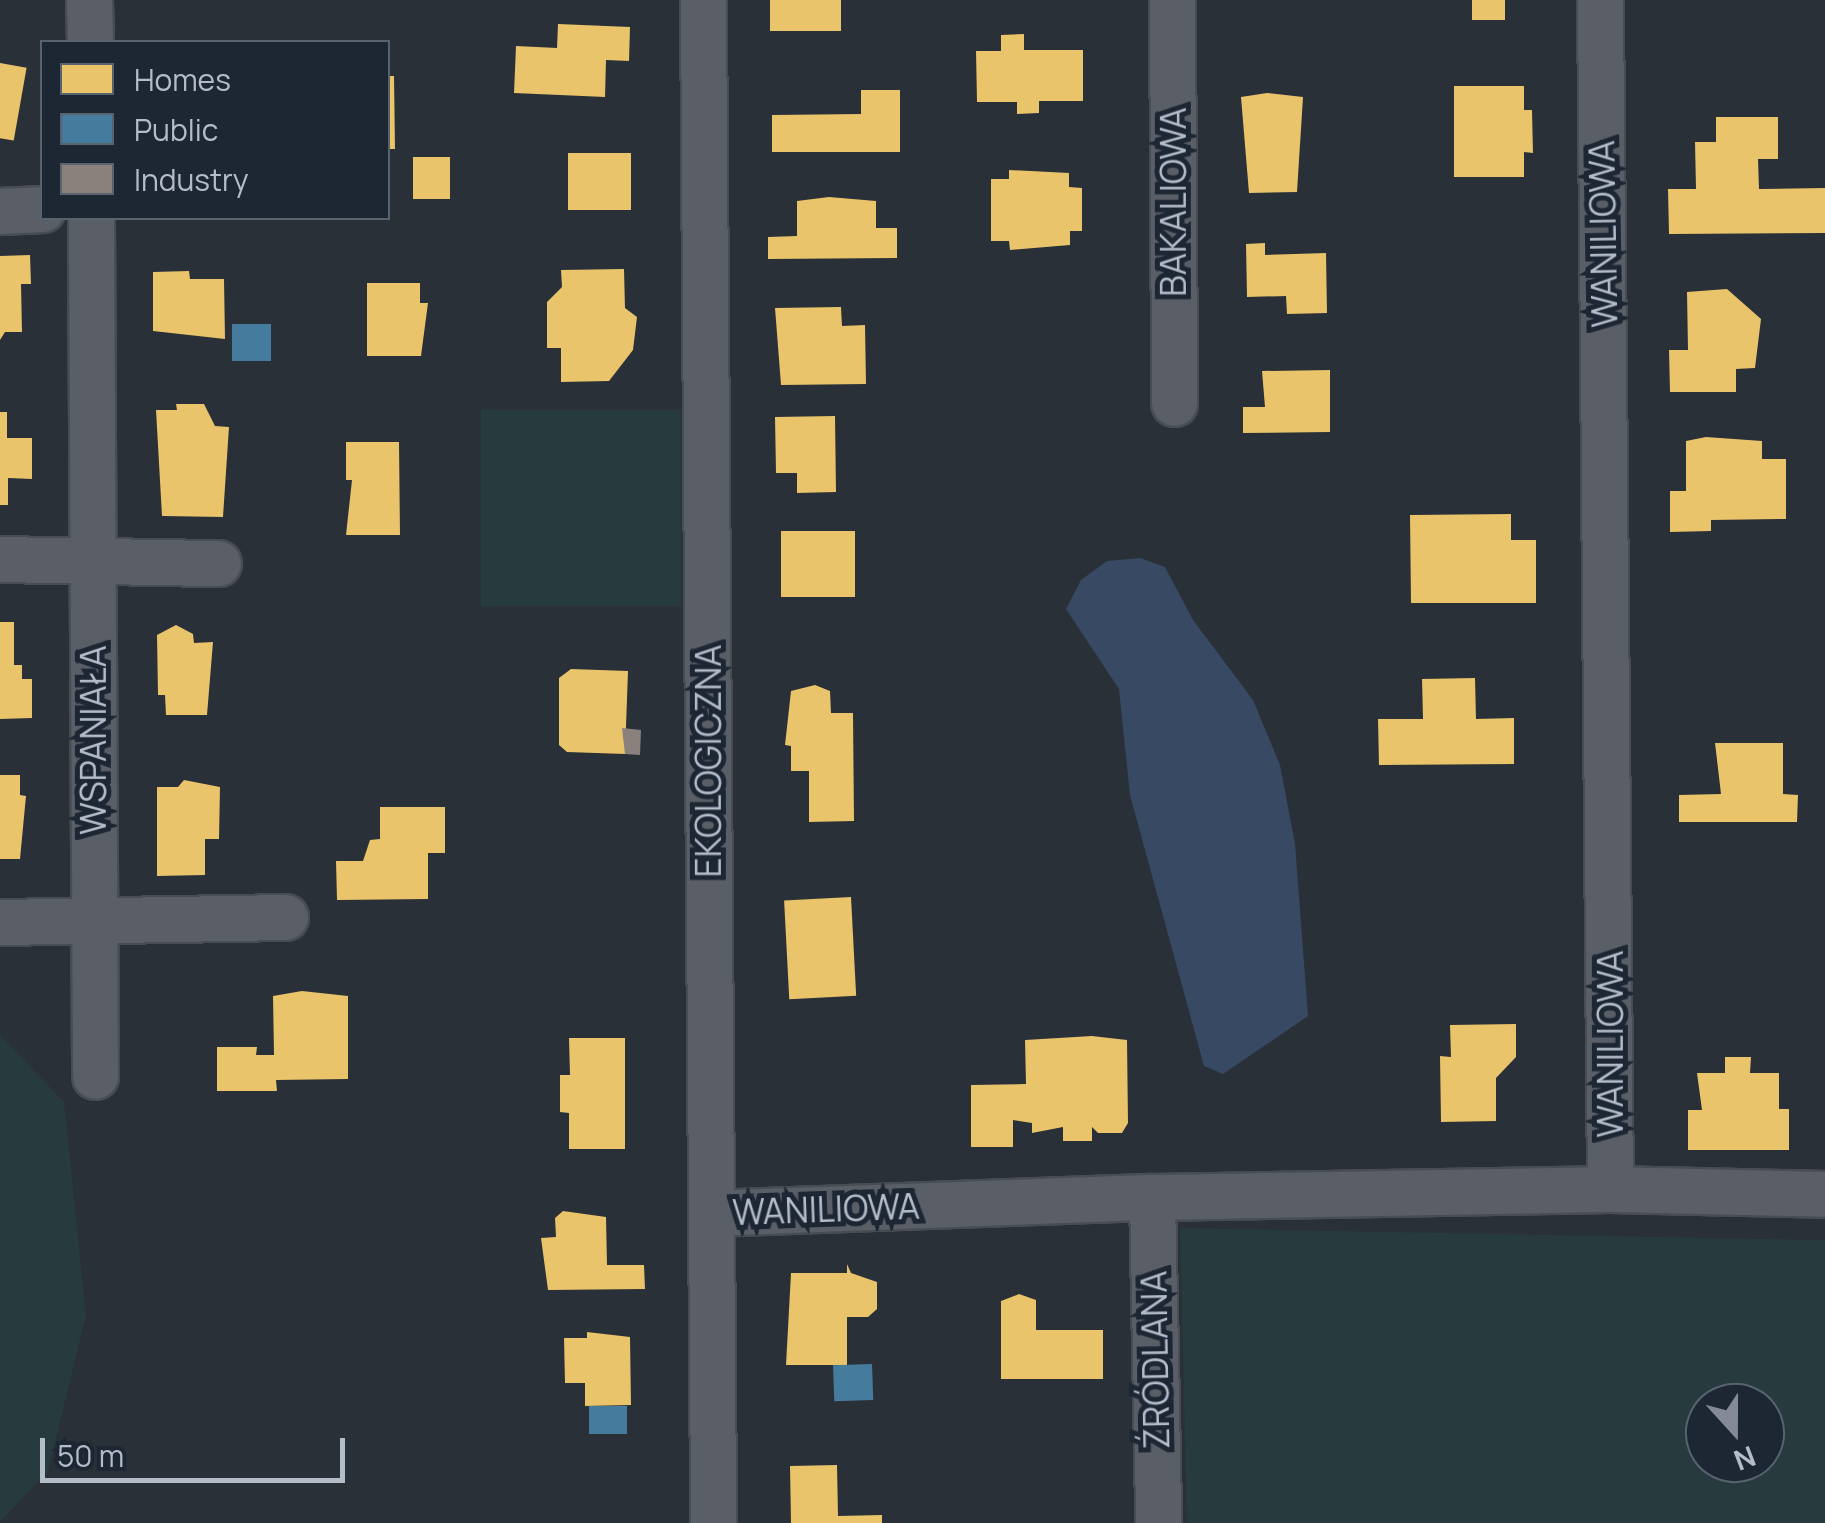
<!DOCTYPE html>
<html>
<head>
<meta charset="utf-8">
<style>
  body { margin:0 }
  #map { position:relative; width:1825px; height:1523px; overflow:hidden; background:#2a3038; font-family:Manrope,sans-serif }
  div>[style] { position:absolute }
  .green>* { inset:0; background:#273a3e; transform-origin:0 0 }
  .water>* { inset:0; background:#384963 }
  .homes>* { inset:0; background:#e9c46a; transform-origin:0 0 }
  .public>* { inset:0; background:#457b9d; transform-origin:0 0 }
  .industry>* { inset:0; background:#8a817c }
  .roads { filter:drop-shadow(2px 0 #484c53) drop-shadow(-2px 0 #484c53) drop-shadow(0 2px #484c53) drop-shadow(0 -2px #484c53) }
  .street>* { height:45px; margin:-22.5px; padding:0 22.5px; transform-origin:22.5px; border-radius:22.5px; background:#5a5e66 }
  span { translate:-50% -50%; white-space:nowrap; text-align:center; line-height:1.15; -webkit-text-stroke:10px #1d2633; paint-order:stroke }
  .street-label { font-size:35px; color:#b4bcc9 }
  .legend { position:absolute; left:40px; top:40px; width:350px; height:180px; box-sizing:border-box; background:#1d2633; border:2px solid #59626f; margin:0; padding:12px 18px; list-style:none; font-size:30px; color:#b4bcc9 }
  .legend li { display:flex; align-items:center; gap:20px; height:50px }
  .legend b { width:50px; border:2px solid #59626f }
  .north { position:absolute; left:1685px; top:1383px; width:100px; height:100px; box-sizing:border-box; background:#1d2633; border:2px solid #59626f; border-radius:50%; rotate:159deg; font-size:28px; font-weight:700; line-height:40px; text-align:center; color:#b4bcc9 }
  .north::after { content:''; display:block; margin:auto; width:35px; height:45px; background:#848b96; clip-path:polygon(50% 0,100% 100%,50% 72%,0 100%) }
  .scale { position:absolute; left:40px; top:1438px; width:305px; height:45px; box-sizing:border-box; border:5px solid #b4bcc9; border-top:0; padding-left:12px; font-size:30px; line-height:35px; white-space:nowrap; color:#b4bcc9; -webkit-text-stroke:8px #1d2633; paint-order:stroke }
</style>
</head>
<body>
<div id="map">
  <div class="green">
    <i style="left:481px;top:410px;width:200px;height:196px"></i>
    <i style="clip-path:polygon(0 1035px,64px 1102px,86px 1315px,48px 1471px,0 1522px)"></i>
    <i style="clip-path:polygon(evenodd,1180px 1228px,1825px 1240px,1825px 1523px,1187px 1523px,1180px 1228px,1765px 1403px,1765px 1463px,1705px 1463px,1705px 1403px,1765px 1403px)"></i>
  </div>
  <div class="water">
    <i style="clip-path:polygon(1140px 558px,1165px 567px,1193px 620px,1253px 700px,1280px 765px,1295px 844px,1308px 1016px,1223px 1074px,1204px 1066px,1130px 795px,1119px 689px,1066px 609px,1081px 580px,1107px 561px)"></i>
  </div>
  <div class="homes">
    <i style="left:770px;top:0;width:71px;height:31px"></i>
    <i style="left:1472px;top:0;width:33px;height:20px"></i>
    <i style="clip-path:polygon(558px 24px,630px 27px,629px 61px,606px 60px,605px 97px,514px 93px,516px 46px,557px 48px)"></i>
    <i style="clip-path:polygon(1024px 34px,1024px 50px,1083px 50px,1083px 101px,1039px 101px,1039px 113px,1017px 114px,1017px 102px,977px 102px,976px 51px,1001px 51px,1001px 35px)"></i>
    <i style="left:0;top:63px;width:27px;height:74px;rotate:10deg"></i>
    <i style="clip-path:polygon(388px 76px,394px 76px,395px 149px,388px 149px)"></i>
    <i style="clip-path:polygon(1454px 86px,1524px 86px,1524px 110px,1532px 110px,1533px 153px,1524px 152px,1524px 177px,1454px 177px)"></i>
    <i style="clip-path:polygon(861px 90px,900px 90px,900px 152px,772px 152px,772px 115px,861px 114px)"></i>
    <i style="clip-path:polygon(1267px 93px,1303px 97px,1297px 192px,1249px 193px,1241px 97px)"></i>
    <i style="clip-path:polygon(1716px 117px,1778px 117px,1778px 159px,1758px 159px,1759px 189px,1825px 188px,1825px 233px,1669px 234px,1668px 189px,1696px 189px,1695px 142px,1716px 142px)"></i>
    <i style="left:568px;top:153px;width:63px;height:57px"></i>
    <i style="left:413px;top:157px;width:37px;height:42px"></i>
    <i style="clip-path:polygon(1009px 170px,1069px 173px,1069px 187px,1082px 188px,1082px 231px,1070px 231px,1070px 245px,1010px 250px,1009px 241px,991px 241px,991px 179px,1009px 179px)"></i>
    <i style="clip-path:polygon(829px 197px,876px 201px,876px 228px,897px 228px,897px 258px,768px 259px,768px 237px,797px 236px,797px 201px)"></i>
    <i style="clip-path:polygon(1265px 243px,1265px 255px,1326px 253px,1327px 313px,1287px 314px,1286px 296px,1247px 297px,1246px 244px)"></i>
    <i style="clip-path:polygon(30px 255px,31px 284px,21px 284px,22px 332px,5px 332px,0 340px,0 256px)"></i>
    <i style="clip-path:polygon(624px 269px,625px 308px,637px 317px,633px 350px,609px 381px,561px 382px,561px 348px,547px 348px,547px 302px,562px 287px,561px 270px)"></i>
    <i style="clip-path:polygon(189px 271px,190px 279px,224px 279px,225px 339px,153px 331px,153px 272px)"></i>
    <i style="clip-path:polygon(367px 283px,420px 283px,420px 303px,428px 303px,421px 356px,367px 356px)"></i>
    <i style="clip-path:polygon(1727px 289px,1761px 319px,1755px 368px,1736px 369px,1736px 392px,1670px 392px,1669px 350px,1688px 350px,1687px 292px)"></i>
    <i style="clip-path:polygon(841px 307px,842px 326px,865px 325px,866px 384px,781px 385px,775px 308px)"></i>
    <i style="clip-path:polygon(1330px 370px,1330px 432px,1243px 433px,1243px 407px,1265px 407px,1262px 371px)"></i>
    <i style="clip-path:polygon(176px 404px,204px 404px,215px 426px,229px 427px,223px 517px,162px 516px,156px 410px,177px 410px)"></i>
    <i style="clip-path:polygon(0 412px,7px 412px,7px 438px,32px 438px,32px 479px,8px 478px,8px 505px,0 505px)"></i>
    <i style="clip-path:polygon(835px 416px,836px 492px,797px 493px,797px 473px,776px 473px,775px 417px)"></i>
    <i style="clip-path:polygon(1706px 437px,1762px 441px,1762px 459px,1786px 459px,1786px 519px,1711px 520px,1711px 531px,1670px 532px,1670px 491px,1686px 491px,1686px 441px)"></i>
    <i style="clip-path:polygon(346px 442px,399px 442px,400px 535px,346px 535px,352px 480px,346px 480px)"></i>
    <i style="clip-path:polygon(1511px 514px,1511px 540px,1536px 540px,1536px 603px,1411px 603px,1410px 515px)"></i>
    <i style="left:855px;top:531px;width:66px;height:74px;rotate:90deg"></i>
    <i style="clip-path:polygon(0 622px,14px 622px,14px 665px,22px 665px,22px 679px,32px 679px,32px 718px,0 719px)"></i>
    <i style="clip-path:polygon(176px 625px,193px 634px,194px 643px,213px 642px,207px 715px,166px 715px,165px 695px,158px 695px,157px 635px)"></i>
    <i style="clip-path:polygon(571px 669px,628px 671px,625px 754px,567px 752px,559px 745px,559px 678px)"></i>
    <i style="clip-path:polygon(1475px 678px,1476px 719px,1514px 718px,1514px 764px,1379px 765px,1378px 719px,1423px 719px,1422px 679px)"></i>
    <i style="clip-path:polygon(815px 685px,830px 691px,831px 713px,853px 713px,854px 821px,809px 822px,809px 771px,791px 771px,791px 746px,785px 745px,791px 691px)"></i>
    <i style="clip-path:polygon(1715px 743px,1783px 743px,1783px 794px,1798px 795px,1797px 822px,1679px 822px,1679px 795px,1721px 794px)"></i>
    <i style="clip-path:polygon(0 775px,20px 775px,20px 795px,26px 796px,20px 859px,0 859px)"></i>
    <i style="clip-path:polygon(184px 780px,220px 787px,219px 839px,205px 839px,205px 875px,157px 876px,157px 787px,178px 787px)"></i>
    <i style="clip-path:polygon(380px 807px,445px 807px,445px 853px,428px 853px,428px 899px,337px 900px,336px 861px,363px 861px,370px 840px,380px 839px)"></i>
    <i style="left:851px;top:897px;width:99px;height:67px;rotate:87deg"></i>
    <i style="clip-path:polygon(302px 991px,348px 996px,348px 1079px,276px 1080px,277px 1091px,217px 1091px,217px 1047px,257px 1047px,256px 1055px,274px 1055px,273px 996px)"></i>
    <i style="clip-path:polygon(1516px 1024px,1516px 1057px,1496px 1078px,1496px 1121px,1441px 1122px,1440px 1056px,1451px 1057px,1450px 1025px)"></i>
    <i style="clip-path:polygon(1092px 1036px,1127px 1040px,1128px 1123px,1122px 1133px,1098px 1133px,1092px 1127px,1092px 1141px,1063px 1141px,1063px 1127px,1032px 1133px,1032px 1123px,1013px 1120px,1013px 1147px,971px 1147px,971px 1085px,1026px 1084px,1025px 1040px)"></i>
    <i style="clip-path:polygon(569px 1038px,625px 1038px,625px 1149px,569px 1149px,569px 1113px,560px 1112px,560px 1075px,570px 1075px)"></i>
    <i style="clip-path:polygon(1725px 1057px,1751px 1057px,1750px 1073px,1779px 1073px,1779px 1109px,1789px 1109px,1789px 1150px,1688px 1150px,1688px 1110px,1702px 1110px,1697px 1073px,1725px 1073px)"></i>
    <i style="clip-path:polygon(563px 1211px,606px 1217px,607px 1265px,644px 1265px,645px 1289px,548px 1290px,541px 1238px,556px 1237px,555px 1218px)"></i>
    <i style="clip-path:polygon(847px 1264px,851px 1273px,877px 1282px,877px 1309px,868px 1317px,847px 1317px,847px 1365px,786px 1365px,791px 1273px,847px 1273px)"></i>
    <i style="clip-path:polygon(1019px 1294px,1036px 1300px,1036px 1330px,1103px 1330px,1103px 1379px,1001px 1379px,1001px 1301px)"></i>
    <i style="clip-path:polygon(587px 1332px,630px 1337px,631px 1405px,585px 1406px,585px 1383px,565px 1383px,564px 1338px,587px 1338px)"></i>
    <i style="clip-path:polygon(837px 1465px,838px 1516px,882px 1515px,882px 1523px,791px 1523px,790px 1466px)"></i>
  </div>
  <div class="public">
    <i style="left:232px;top:324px;width:39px;height:37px"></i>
    <i style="left:872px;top:1364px;width:36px;height:39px;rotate:88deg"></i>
    <i style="left:589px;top:1406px;width:38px;height:28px"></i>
  </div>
  <div class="industry">
    <i style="clip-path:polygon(622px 728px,641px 730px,640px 755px,625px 754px)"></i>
  </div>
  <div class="roads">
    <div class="street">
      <i style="left:89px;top:0;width:42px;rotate:88.6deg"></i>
      <i style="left:703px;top:0;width:1523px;rotate:89.62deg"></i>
      <i style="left:1172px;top:0;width:403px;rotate:89.7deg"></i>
      <i style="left:1600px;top:0;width:1189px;rotate:89.52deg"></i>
      <i style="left:0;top:211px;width:42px;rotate:-2.7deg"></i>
      <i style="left:91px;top:218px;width:858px;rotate:89.73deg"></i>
      <i style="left:0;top:559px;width:218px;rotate:1.1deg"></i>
      <i style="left:0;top:922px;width:285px;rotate:-1deg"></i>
      <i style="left:1152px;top:1197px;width:326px;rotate:88.9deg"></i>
      <i style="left:711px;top:1213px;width:441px;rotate:-2.1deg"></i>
      <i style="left:1152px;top:1197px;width:458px;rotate:-1deg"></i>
      <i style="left:1610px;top:1189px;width:215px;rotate:1.3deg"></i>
    </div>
  </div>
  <div class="street-label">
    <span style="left:1173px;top:202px;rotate:-90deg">BAKALIOWA</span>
    <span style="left:1603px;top:234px;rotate:-91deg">WANILIOWA</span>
    <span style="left:93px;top:740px;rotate:-90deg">WSPANIAŁA</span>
    <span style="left:708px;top:761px;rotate:-90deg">EKOLOGICZNA</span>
    <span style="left:1610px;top:1044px;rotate:-90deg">WANILIOWA</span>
    <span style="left:826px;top:1209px;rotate:-2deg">WANILIOWA</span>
    <span style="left:1155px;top:1360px;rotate:-91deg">ŹRÓDLANA</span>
  </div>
  <ul class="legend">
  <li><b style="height:28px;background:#e9c46a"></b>Homes</li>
  <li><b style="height:28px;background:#457b9d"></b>Public</li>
  <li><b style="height:28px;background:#8a817c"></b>Industry</li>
  </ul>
  <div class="north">N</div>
  <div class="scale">50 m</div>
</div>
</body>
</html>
